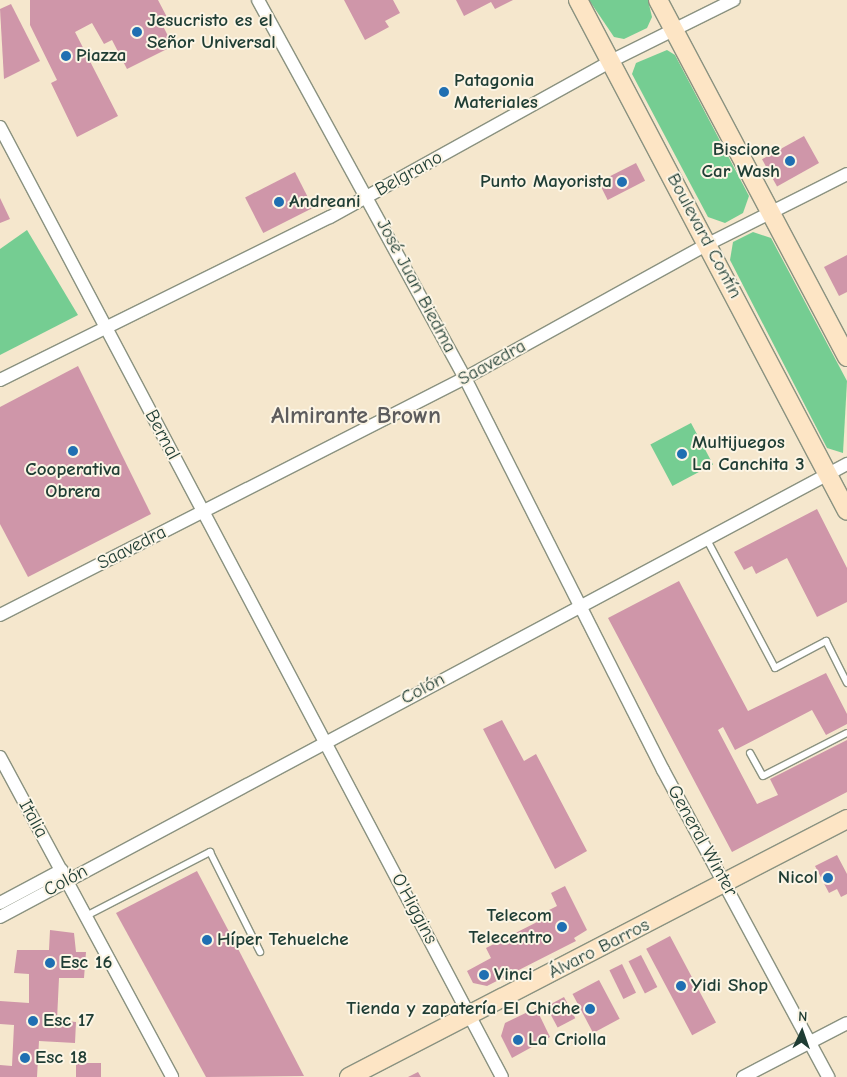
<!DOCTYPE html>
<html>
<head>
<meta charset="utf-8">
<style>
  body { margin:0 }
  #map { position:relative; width:847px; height:1077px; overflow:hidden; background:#f5e7cd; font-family:"Comic Neue",sans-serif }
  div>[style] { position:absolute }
  .green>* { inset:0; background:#75cd92; transform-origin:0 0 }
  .building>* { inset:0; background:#cf96a9; transform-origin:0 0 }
  .roads { filter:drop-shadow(1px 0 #8a9280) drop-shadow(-1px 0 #8a9280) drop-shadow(0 1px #8a9280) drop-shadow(0 -1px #8a9280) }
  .lane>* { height:6px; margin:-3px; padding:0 3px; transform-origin:3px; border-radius:3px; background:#fff }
  .street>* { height:12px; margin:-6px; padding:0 6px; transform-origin:6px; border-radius:6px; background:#fff }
  .secondary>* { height:18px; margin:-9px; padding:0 9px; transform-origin:9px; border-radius:9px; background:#fde5c5 }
  .dots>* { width:14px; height:14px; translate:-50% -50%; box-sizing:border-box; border:2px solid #fcf5e5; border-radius:50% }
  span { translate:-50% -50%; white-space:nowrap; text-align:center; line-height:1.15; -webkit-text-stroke:4px #fcf5e5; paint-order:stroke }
  .poi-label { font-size:19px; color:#1f3d34; font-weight:700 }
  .left { translate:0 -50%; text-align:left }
  .right { translate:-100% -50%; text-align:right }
  .street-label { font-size:19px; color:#1f3d34 }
  .district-label { font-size:24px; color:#5d5c5d; font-weight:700 }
  .north { position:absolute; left:777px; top:1007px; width:50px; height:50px; -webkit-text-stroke:4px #fcf5e5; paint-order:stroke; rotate:3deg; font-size:14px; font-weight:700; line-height:20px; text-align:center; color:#1f3d34 }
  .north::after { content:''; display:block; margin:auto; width:18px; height:22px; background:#1f3d34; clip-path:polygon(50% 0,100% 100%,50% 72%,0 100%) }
</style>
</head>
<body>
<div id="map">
  <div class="green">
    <i style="clip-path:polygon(589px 0,648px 0,652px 17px,647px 28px,624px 39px,614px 37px)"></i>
    <i style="clip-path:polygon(667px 50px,675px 55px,749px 196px,743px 213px,725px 223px,708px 217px,632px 74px,636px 63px)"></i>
    <i style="clip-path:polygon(27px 230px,78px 315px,0 355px,0 249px)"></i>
    <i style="clip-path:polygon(753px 232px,771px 238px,847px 381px,843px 453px,827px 448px,730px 260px,733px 242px)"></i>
    <i style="left:691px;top:423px;width:47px;height:46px;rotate:62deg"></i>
  </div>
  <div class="building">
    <i style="clip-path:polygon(30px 0,158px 0,169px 21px,162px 24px,173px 46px,127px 69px,112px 40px,104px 44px,92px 23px,75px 32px,118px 116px,77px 137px,51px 83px,57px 80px,30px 25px)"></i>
    <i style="clip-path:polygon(344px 0,393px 0,400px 13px,385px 21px,389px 27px,365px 40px)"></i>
    <i style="clip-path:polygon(456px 0,513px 0,495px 9px,491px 2px,464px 16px)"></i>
    <i style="clip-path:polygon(11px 4px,40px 61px,4px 79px,0 9px)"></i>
    <i style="left:804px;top:136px;width:31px;height:48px;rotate:61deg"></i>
    <i style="left:636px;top:163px;width:20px;height:42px;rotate:63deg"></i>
    <i style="left:295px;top:172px;width:40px;height:56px;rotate:63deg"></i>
    <i style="clip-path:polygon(0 198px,10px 219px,0 223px)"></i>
    <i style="clip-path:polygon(847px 255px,847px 292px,839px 296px,824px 267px)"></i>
    <i style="clip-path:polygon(78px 366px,151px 514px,28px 577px,0 524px,0 407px)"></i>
    <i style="clip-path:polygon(817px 509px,847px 568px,847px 602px,817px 617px,787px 558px,756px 574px,752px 566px,744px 570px,734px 552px)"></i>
    <i style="clip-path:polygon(679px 581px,748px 711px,826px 673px,847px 714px,847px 724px,826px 735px,812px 710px,735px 750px,723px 727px,718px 730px,757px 804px,778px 795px,770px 779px,847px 740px,847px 792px,732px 852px,608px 618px)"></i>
    <i style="clip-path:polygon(502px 720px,524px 761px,536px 754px,587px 851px,555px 869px,483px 729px)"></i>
    <i style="clip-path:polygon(837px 855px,847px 874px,847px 894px,841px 897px,837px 889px,829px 893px,815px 866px)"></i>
    <i style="clip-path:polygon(197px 871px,235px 943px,304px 1076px,206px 1077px,116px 913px)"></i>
    <i style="clip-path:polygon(565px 886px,587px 930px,574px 938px,576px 941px,487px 986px,473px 983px,467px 971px,491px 958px,486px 948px,549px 916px,547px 911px,557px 906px,551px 893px)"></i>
    <i style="clip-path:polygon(50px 930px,74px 933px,76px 952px,86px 952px,84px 978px,59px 978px,57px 1020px,76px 1022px,75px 1043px,39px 1041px,37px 1077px,0 1077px,0 1065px,12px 1066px,14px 1025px,0 1024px,0 1001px,29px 1003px,29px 974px,14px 973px,17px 950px,49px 950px)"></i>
    <i style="left:670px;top:936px;width:98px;height:27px;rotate:62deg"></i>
    <i style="left:641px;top:955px;width:36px;height:14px;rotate:63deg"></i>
    <i style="left:622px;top:964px;width:32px;height:14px;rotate:64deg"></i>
    <i style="left:599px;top:980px;width:44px;height:30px;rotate:62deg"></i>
    <i style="left:564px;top:997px;width:24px;height:20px;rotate:62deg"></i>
    <i style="clip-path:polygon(536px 1008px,550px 1037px,512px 1058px,501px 1036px,505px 1023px)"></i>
    <i style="left:76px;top:1063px;width:25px;height:14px"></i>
    <i style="clip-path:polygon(418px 1072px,421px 1077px,408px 1077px)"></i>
  </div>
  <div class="roads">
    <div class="lane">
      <i style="left:706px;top:538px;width:147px;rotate:62deg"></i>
      <i style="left:775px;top:668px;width:58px;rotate:-27.9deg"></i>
      <i style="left:826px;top:641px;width:47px;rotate:63.4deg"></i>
      <i style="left:750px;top:753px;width:26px;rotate:61deg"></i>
      <i style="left:763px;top:776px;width:94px;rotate:-27.1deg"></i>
      <i style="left:86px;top:916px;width:140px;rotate:-27.3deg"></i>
      <i style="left:210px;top:852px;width:112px;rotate:63.4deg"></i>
    </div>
    <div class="street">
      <i style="left:258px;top:0;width:431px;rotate:61.3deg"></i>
      <i style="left:465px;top:378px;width:439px;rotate:63.2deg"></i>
      <i style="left:663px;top:770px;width:349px;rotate:61.7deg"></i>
      <i style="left:0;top:127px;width:1074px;rotate:62.15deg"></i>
      <i style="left:0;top:380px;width:368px;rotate:-26.3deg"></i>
      <i style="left:330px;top:217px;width:321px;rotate:-29deg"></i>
      <i style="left:611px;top:61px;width:137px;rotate:-26.4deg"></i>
      <i style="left:0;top:615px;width:522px;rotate:-27.01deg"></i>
      <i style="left:465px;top:378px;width:277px;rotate:-28.9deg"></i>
      <i style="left:708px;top:244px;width:156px;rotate:-26.7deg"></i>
      <i style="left:0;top:757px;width:363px;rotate:61.7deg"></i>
      <i style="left:0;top:903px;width:70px;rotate:-28deg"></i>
      <i style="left:0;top:917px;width:961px;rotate:-28.14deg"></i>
      <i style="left:743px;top:1077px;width:117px;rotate:-27.4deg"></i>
    </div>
    <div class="secondary">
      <i style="left:578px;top:0;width:577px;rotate:62.24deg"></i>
      <i style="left:658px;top:0;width:404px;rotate:62.1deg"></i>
      <i style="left:349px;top:1077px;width:561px;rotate:-27.39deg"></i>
    </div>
  </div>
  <div class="dots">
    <i style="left:137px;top:32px;background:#1f6fb2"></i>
    <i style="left:66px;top:56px;background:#1f6fb2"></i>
    <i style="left:444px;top:92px;background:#1f6fb2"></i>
    <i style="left:790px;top:161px;background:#1f6fb2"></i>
    <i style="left:622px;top:182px;background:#1f6fb2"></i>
    <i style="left:279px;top:202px;background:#1f6fb2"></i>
    <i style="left:73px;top:451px;background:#1f6fb2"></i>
    <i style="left:682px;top:454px;background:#1f6fb2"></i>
    <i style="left:828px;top:878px;background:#1f6fb2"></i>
    <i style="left:562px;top:927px;background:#1f6fb2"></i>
    <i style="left:207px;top:940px;background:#1f6fb2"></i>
    <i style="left:50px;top:963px;background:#1f6fb2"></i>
    <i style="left:484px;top:975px;background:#1f6fb2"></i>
    <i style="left:681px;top:986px;background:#1f6fb2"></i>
    <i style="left:590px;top:1009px;background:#1f6fb2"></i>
    <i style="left:33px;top:1021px;background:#1f6fb2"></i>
    <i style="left:518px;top:1040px;background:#1f6fb2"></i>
    <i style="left:25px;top:1058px;background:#1f6fb2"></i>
  </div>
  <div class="poi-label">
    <span class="left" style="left:147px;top:32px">Jesucristo es el<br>Señor Universal</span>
    <span class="left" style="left:76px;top:56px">Piazza</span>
    <span class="left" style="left:454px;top:92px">Patagonia<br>Materiales</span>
    <span class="right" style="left:780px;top:161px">Biscione<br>Car Wash</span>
    <span class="right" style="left:612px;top:182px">Punto Mayorista</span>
    <span class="left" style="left:289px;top:202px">Andreani</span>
    <span class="left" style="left:692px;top:454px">Multijuegos<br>La Canchita 3</span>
    <span style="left:73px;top:481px">Cooperativa<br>Obrera</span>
    <span class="right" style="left:818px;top:878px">Nicol</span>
    <span class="right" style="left:552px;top:927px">Telecom<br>Telecentro</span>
    <span class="left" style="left:217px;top:940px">Híper Tehuelche</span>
    <span class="left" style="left:60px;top:963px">Esc 16</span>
    <span class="left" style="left:494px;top:975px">Vinci</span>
    <span class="left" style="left:691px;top:986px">Yidi Shop</span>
    <span class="right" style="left:580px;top:1009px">Tienda y zapatería El Chiche</span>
    <span class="left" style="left:43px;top:1021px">Esc 17</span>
    <span class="left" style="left:528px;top:1040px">La Criolla</span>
    <span class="left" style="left:35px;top:1058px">Esc 18</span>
  </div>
  <div class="street-label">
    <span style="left:409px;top:174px;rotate:-29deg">Belgrano</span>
    <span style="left:704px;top:236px;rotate:62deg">Boulevard Contín</span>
    <span style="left:416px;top:286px;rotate:62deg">José Juan Biedma</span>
    <span style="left:492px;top:363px;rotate:-29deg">Saavedra</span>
    <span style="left:162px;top:435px;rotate:62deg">Bernal</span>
    <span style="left:132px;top:548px;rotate:-27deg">Saavedra</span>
    <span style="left:423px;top:689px;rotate:-28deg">Colón</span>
    <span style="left:33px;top:819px;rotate:61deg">Italia</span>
    <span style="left:702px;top:841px;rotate:61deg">General Winter</span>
    <span style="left:66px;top:881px;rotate:-28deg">Colón</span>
    <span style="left:414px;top:909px;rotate:62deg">O'Higgins</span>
    <span style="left:599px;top:949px;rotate:-27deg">Álvaro Barros</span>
  </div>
  <div class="district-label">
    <span style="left:356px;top:416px">Almirante Brown</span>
  </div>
  <div class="north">N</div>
</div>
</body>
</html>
